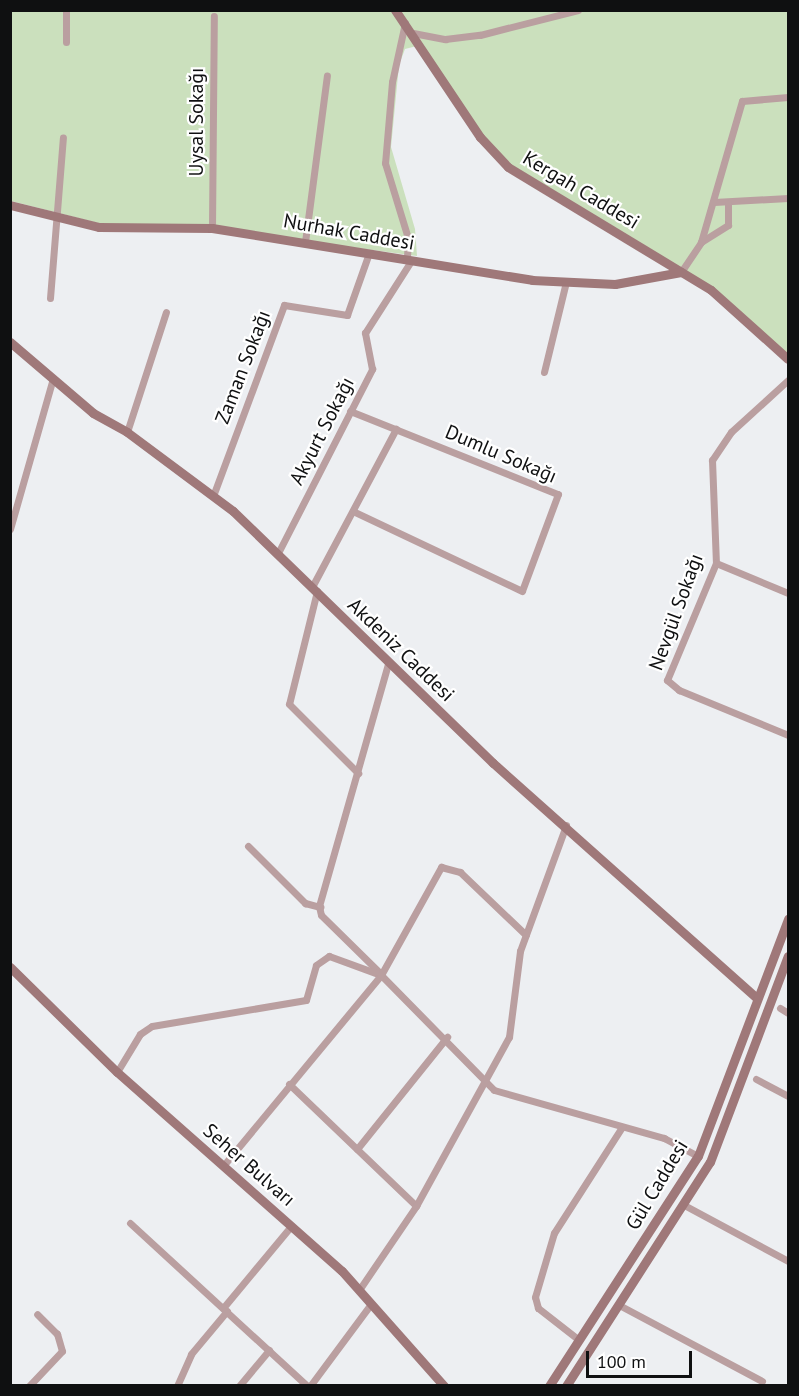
<!DOCTYPE html>
<html>
<head>
<meta charset="utf-8">
<style>
  body { margin:0 }
  #map { position:relative; width:799px; height:1396px; overflow:hidden; background:#edeff2; font-family:"PT Sans",sans-serif }
  div>[style] { position:absolute }
  .green>* { inset:0; background:#cbe0bd }
  .street>* { height:7px; margin:-3.5px; padding:0 3.5px; transform-origin:3.5px; border-radius:3.5px; background:#ba9fa0 }
  .secondary>* { height:9px; margin:-4.5px; padding:0 4.5px; transform-origin:4.5px; border-radius:4.5px; background:#9f7879 }
  span { translate:-50% -50%; white-space:nowrap; text-align:center; line-height:1.15; -webkit-text-stroke:4.5px #fff; paint-order:stroke }
  .street-label { font-size:20px; color:#0f1011 }
  .frame { position:absolute; inset:0; border:12px solid #0f1011; pointer-events:none }
  .scale { position:absolute; left:586px; top:1351px; width:106px; height:27px; box-sizing:border-box; border:3px solid #0f1011; border-top:0; padding-left:8px; font-size:18px; line-height:21px; white-space:nowrap; color:#0f1011; -webkit-text-stroke:4px #fff; paint-order:stroke }
</style>
</head>
<body>
<div id="map">
  <div class="green">
    <i style="clip-path:polygon(10px 11px,788px 11px,788px 357px,745px 315px,499px 159px,421px 45px,405px 49px,399px 65px,391px 147px,415px 229px,417px 256px,218px 229px,118px 228px,11px 201px)"></i>
  </div>
  <div class="street">
    <i style="left:405px;top:23px;width:60px;rotate:102.4deg"></i>
    <i style="left:392px;top:82px;width:81px;rotate:94.9deg"></i>
    <i style="left:385px;top:163px;width:78px;rotate:73deg"></i>
    <i style="left:408px;top:238px;width:22px;rotate:93deg"></i>
    <i style="left:413px;top:33px;width:33px;rotate:11deg"></i>
    <i style="left:445px;top:39px;width:35px;rotate:-7deg"></i>
    <i style="left:480px;top:35px;width:101px;rotate:-14.3deg"></i>
    <i style="left:66px;top:42px;width:32px;rotate:-90deg"></i>
    <i style="left:714px;top:202px;width:74px;rotate:-3.1deg"></i>
    <i style="left:212px;top:228px;width:212px;rotate:-89.5deg"></i>
    <i style="left:305px;top:242px;width:168px;rotate:-82.5deg"></i>
    <i style="left:701px;top:242px;width:32px;rotate:-32deg"></i>
    <i style="left:728px;top:225px;width:22px;rotate:-90deg"></i>
    <i style="left:681px;top:272px;width:36px;rotate:-56deg"></i>
    <i style="left:701px;top:242px;width:147px;rotate:-73.8deg"></i>
    <i style="left:742px;top:101px;width:46px;rotate:-5deg"></i>
    <i style="left:50px;top:298px;width:161px;rotate:-85.4deg"></i>
    <i style="left:544px;top:372px;width:93px;rotate:-76.3deg"></i>
    <i style="left:788px;top:380px;width:77px;rotate:137.6deg"></i>
    <i style="left:731px;top:432px;width:34px;rotate:124deg"></i>
    <i style="left:712px;top:460px;width:103px;rotate:87.8deg"></i>
    <i style="left:716px;top:563px;width:127px;rotate:112.7deg"></i>
    <i style="left:667px;top:680px;width:16px;rotate:40deg"></i>
    <i style="left:679px;top:690px;width:118px;rotate:22.4deg"></i>
    <i style="left:350px;top:411px;width:224px;rotate:21.8deg"></i>
    <i style="left:558px;top:494px;width:103px;rotate:110.4deg"></i>
    <i style="left:522px;top:591px;width:187px;rotate:-154.7deg"></i>
    <i style="left:127px;top:432px;width:126px;rotate:-72deg"></i>
    <i style="left:213px;top:496px;width:204px;rotate:-69.6deg"></i>
    <i style="left:284px;top:305px;width:64px;rotate:9deg"></i>
    <i style="left:347px;top:315px;width:66px;rotate:-70.5deg"></i>
    <i style="left:10px;top:529px;width:153px;rotate:-74.1deg"></i>
    <i style="left:278px;top:553px;width:207px;rotate:-62.9deg"></i>
    <i style="left:372px;top:369px;width:37px;rotate:-101deg"></i>
    <i style="left:365px;top:333px;width:85px;rotate:-57.4deg"></i>
    <i style="left:716px;top:563px;width:78px;rotate:22.6deg"></i>
    <i style="left:313px;top:585px;width:177px;rotate:-62deg"></i>
    <i style="left:317px;top:591px;width:116px;rotate:103.9deg"></i>
    <i style="left:289px;top:704px;width:98px;rotate:45deg"></i>
    <i style="left:248px;top:846px;width:81px;rotate:45deg"></i>
    <i style="left:305px;top:903px;width:16px;rotate:15deg"></i>
    <i style="left:379px;top:972px;width:81px;rotate:-135.5deg"></i>
    <i style="left:321px;top:915px;width:9px;rotate:-103deg"></i>
    <i style="left:319px;top:906px;width:253px;rotate:-74.1deg"></i>
    <i style="left:780px;top:1008px;width:9px;rotate:32deg"></i>
    <i style="left:117px;top:1072px;width:44px;rotate:-58.8deg"></i>
    <i style="left:140px;top:1034px;width:14px;rotate:-34deg"></i>
    <i style="left:152px;top:1026px;width:156px;rotate:-9.6deg"></i>
    <i style="left:306px;top:1000px;width:36px;rotate:-74deg"></i>
    <i style="left:316px;top:965px;width:16px;rotate:-35deg"></i>
    <i style="left:329px;top:956px;width:55px;rotate:20.1deg"></i>
    <i style="left:381px;top:975px;width:161px;rotate:45.5deg"></i>
    <i style="left:494px;top:1090px;width:177px;rotate:15.8deg"></i>
    <i style="left:664px;top:1138px;width:38px;rotate:28deg"></i>
    <i style="left:756px;top:1079px;width:36px;rotate:28deg"></i>
    <i style="left:289px;top:1084px;width:176px;rotate:43.8deg"></i>
    <i style="left:416px;top:1206px;width:193px;rotate:-61.2deg"></i>
    <i style="left:509px;top:1037px;width:87px;rotate:-82.7deg"></i>
    <i style="left:520px;top:951px;width:134px;rotate:-69.9deg"></i>
    <i style="left:357px;top:1149px;width:144px;rotate:-51.2deg"></i>
    <i style="left:223px;top:1166px;width:248px;rotate:-50.4deg"></i>
    <i style="left:381px;top:975px;width:124px;rotate:-60.9deg"></i>
    <i style="left:441px;top:867px;width:20px;rotate:15deg"></i>
    <i style="left:460px;top:872px;width:91px;rotate:43.7deg"></i>
    <i style="left:684px;top:1205px;width:118px;rotate:28.3deg"></i>
    <i style="left:130px;top:1223px;width:241px;rotate:42.6deg"></i>
    <i style="left:359px;top:1290px;width:102px;rotate:-55.8deg"></i>
    <i style="left:619px;top:1305px;width:162px;rotate:28deg"></i>
    <i style="left:223px;top:1308px;width:107px;rotate:-50.3deg"></i>
    <i style="left:579px;top:1340px;width:52px;rotate:-142deg"></i>
    <i style="left:538px;top:1308px;width:11px;rotate:-105deg"></i>
    <i style="left:535px;top:1297px;width:67px;rotate:-73.5deg"></i>
    <i style="left:554px;top:1233px;width:126px;rotate:-57.3deg"></i>
    <i style="left:29px;top:1386px;width:48px;rotate:-46.7deg"></i>
    <i style="left:62px;top:1351px;width:18px;rotate:-106deg"></i>
    <i style="left:57px;top:1334px;width:28px;rotate:-135deg"></i>
    <i style="left:177px;top:1386px;width:35px;rotate:-66deg"></i>
    <i style="left:191px;top:1354px;width:56px;rotate:-50.1deg"></i>
    <i style="left:239px;top:1386px;width:47px;rotate:-50.2deg"></i>
    <i style="left:310px;top:1386px;width:102px;rotate:-53.4deg"></i>
  </div>
  <div class="secondary">
    <i style="left:395px;top:10px;width:153px;rotate:56.2deg"></i>
    <i style="left:480px;top:137px;width:41px;rotate:47deg"></i>
    <i style="left:508px;top:167px;width:237px;rotate:31.2deg"></i>
    <i style="left:711px;top:290px;width:103px;rotate:41.9deg"></i>
    <i style="left:10px;top:205px;width:92px;rotate:13.9deg"></i>
    <i style="left:99px;top:227px;width:113px;rotate:0.5deg"></i>
    <i style="left:212px;top:228px;width:324px;rotate:9.2deg"></i>
    <i style="left:532px;top:280px;width:83px;rotate:2.8deg"></i>
    <i style="left:615px;top:284px;width:67px;rotate:-10.3deg"></i>
    <i style="left:10px;top:342px;width:109px;rotate:40.5deg"></i>
    <i style="left:93px;top:413px;width:39px;rotate:29deg"></i>
    <i style="left:127px;top:432px;width:132px;rotate:36.7deg"></i>
    <i style="left:233px;top:511px;width:362px;rotate:44.1deg"></i>
    <i style="left:493px;top:763px;width:353px;rotate:41.7deg"></i>
    <i style="left:10px;top:967px;width:150px;rotate:44.5deg"></i>
    <i style="left:117px;top:1072px;width:300px;rotate:41.5deg"></i>
    <i style="left:342px;top:1271px;width:154px;rotate:48.4deg"></i>
    <i style="left:549px;top:1386px;width:274px;rotate:-57.1deg"></i>
    <i style="left:698px;top:1156px;width:254px;rotate:-69.2deg"></i>
    <i style="left:566px;top:1386px;width:266px;rotate:-57.3deg"></i>
    <i style="left:710px;top:1162px;width:220px;rotate:-69.3deg"></i>
  </div>
  <div class="street-label">
    <span style="left:196px;top:122px;rotate:-90deg">Uysal Sokağı</span>
    <span style="left:581px;top:190px;rotate:31deg">Kergah Caddesi</span>
    <span style="left:349px;top:232px;rotate:10deg">Nurhak Caddesi</span>
    <span style="left:243px;top:367px;rotate:-69deg">Zaman Sokağı</span>
    <span style="left:322px;top:431px;rotate:-63deg">Akyurt Sokağı</span>
    <span style="left:501px;top:454px;rotate:23deg">Dumlu Sokağı</span>
    <span style="left:676px;top:612px;rotate:-70deg">Nevgül Sokağı</span>
    <span style="left:401px;top:650px;rotate:44deg">Akdeniz Caddesi</span>
    <span style="left:249px;top:1165px;rotate:41deg">Seher Bulvarı</span>
    <span style="left:657px;top:1185px;rotate:-59deg">Gül Caddesi</span>
  </div>
  <div class="frame"></div>
  <div class="scale">100 m</div>
</div>
</body>
</html>
